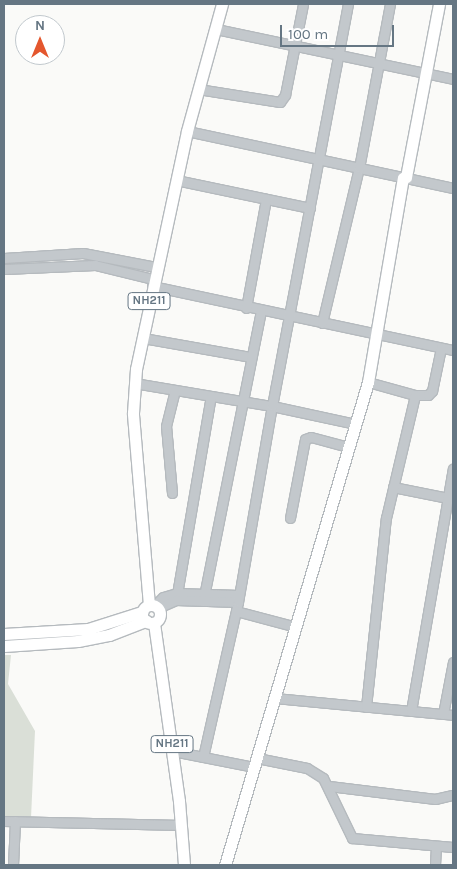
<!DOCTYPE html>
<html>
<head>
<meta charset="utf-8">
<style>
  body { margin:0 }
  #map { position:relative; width:457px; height:869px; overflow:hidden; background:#fafaf8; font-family:Karla,sans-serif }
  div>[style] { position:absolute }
  .green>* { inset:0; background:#dadfd7 }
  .roads { filter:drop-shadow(1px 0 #b5babe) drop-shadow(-1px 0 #b5babe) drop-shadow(0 1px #b5babe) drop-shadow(0 -1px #b5babe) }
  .minor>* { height:9px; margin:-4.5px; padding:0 4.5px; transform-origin:4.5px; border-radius:4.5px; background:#c3c8cc }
  .major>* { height:11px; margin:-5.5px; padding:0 5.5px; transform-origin:5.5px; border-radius:5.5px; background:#fff }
  .major>.ring { margin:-5.5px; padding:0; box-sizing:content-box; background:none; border:11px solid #fff; border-radius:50% }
  span { translate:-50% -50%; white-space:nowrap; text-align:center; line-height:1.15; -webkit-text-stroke:5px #fff; paint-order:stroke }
  .shield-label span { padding:1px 4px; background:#fff; border:1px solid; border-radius:4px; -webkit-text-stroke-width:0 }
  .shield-label { font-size:12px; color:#657683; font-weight:700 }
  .frame { position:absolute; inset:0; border:5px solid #657683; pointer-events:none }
  .north { position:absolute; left:15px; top:15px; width:50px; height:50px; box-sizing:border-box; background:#fff; border:1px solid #c1c8cd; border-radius:50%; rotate:0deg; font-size:14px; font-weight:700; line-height:20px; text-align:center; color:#657683 }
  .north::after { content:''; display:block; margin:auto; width:18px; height:22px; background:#e4572e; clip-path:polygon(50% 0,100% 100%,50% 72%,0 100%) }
  .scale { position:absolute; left:280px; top:25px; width:114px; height:22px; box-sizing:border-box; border:2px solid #657683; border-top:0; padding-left:6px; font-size:15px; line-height:18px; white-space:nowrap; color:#657683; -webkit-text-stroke:4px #fff; paint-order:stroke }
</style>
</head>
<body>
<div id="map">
  <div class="green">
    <i style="clip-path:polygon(4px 655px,11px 655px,8px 684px,35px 731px,31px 818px,4px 817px)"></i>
  </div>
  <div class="roads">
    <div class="minor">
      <i style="left:216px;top:29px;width:242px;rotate:11.9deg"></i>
      <i style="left:198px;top:89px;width:83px;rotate:9deg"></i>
      <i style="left:280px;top:102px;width:9px;rotate:-54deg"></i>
      <i style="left:285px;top:95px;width:93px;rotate:-78.8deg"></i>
      <i style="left:187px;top:131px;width:272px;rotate:12.1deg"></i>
      <i style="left:176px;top:180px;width:137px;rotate:11.8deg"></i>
      <i style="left:4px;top:258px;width:79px;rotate:-3.6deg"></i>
      <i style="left:83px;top:253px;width:74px;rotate:10.9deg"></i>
      <i style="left:4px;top:269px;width:91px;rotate:-2.5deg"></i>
      <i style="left:95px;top:265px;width:60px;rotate:13.6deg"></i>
      <i style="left:152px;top:286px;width:308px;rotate:12deg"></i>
      <i style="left:246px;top:308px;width:111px;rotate:-79.6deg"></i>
      <i style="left:322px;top:323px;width:159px;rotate:-76.6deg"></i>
      <i style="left:359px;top:168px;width:167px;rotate:-79.3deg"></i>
      <i style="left:143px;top:338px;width:110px;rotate:10deg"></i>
      <i style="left:368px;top:382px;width:49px;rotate:15.5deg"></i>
      <i style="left:415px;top:395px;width:13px"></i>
      <i style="left:428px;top:395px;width:6px;rotate:-45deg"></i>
      <i style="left:432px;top:391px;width:44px;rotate:-78.2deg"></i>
      <i style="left:134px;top:383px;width:140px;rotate:9.5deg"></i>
      <i style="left:272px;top:406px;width:86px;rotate:12.1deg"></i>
      <i style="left:393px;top:487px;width:56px;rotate:11.3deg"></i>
      <i style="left:172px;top:493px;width:67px;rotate:-95.1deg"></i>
      <i style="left:166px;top:426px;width:37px;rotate:-76deg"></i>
      <i style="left:290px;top:518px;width:80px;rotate:-79.2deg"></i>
      <i style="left:305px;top:439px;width:6px;rotate:-18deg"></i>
      <i style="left:311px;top:437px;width:39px;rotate:15deg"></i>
      <i style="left:176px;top:600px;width:207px;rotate:-80.3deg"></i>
      <i style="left:203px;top:601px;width:296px;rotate:-78.7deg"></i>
      <i style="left:155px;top:605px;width:11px;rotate:-45deg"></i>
      <i style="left:163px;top:597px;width:15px;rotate:-16deg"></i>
      <i style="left:177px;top:593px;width:62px;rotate:1.8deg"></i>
      <i style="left:158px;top:608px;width:20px;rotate:-24deg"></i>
      <i style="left:176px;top:600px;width:62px;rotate:1.8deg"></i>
      <i style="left:236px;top:611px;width:62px;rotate:14.9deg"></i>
      <i style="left:274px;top:698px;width:180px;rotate:5.4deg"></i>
      <i style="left:366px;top:707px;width:190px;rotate:-84deg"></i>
      <i style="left:386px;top:518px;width:126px;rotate:-76.7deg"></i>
      <i style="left:411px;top:711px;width:246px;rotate:-80.2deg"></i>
      <i style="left:443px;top:714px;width:53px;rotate:-79.1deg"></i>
      <i style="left:173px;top:751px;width:83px;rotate:11.2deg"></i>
      <i style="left:203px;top:757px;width:159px;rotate:-77.3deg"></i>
      <i style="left:238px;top:602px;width:199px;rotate:-80.2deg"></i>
      <i style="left:272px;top:406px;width:409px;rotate:-79.3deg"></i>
      <i style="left:257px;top:758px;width:51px;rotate:11.3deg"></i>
      <i style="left:307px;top:768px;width:19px;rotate:32deg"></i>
      <i style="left:323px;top:778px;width:67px;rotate:64.2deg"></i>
      <i style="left:352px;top:838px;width:101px;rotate:5.1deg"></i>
      <i style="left:329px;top:786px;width:107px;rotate:7deg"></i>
      <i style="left:435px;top:799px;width:18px;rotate:-13deg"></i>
      <i style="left:4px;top:821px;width:178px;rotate:1.3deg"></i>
      <i style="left:13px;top:865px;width:44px;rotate:-87.4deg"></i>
      <i style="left:435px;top:865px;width:19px;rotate:-87deg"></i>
    </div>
    <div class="major">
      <i class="ring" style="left:142px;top:605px;width:7px;height:7px"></i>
      <i style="left:149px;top:605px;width:193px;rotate:-94.8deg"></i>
      <i style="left:133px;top:413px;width:44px;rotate:-86.1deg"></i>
      <i style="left:136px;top:369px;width:243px;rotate:-77.9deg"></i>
      <i style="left:187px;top:131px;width:132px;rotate:-74.6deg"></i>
      <i style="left:154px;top:623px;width:180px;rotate:82deg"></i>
      <i style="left:179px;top:801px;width:64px;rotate:85.5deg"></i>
      <i style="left:4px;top:634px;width:84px;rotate:-3.4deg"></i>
      <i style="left:88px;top:629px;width:57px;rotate:-17.5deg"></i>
      <i style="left:4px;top:646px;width:74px;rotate:-3.9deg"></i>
      <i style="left:78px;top:641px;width:32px;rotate:-11deg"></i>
      <i style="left:109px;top:635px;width:40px;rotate:-21deg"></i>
      <i style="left:225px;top:865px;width:504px;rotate:-73.51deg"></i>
      <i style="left:368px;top:382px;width:207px;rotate:-80.3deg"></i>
      <i style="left:403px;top:178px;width:3px;rotate:-18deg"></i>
      <i style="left:406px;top:177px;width:176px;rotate:-79.2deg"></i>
    </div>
  </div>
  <div class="shield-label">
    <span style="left:149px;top:301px">NH211</span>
    <span style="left:172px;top:744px">NH211</span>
  </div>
  <div class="frame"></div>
  <div class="north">N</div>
  <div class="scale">100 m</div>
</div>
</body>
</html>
